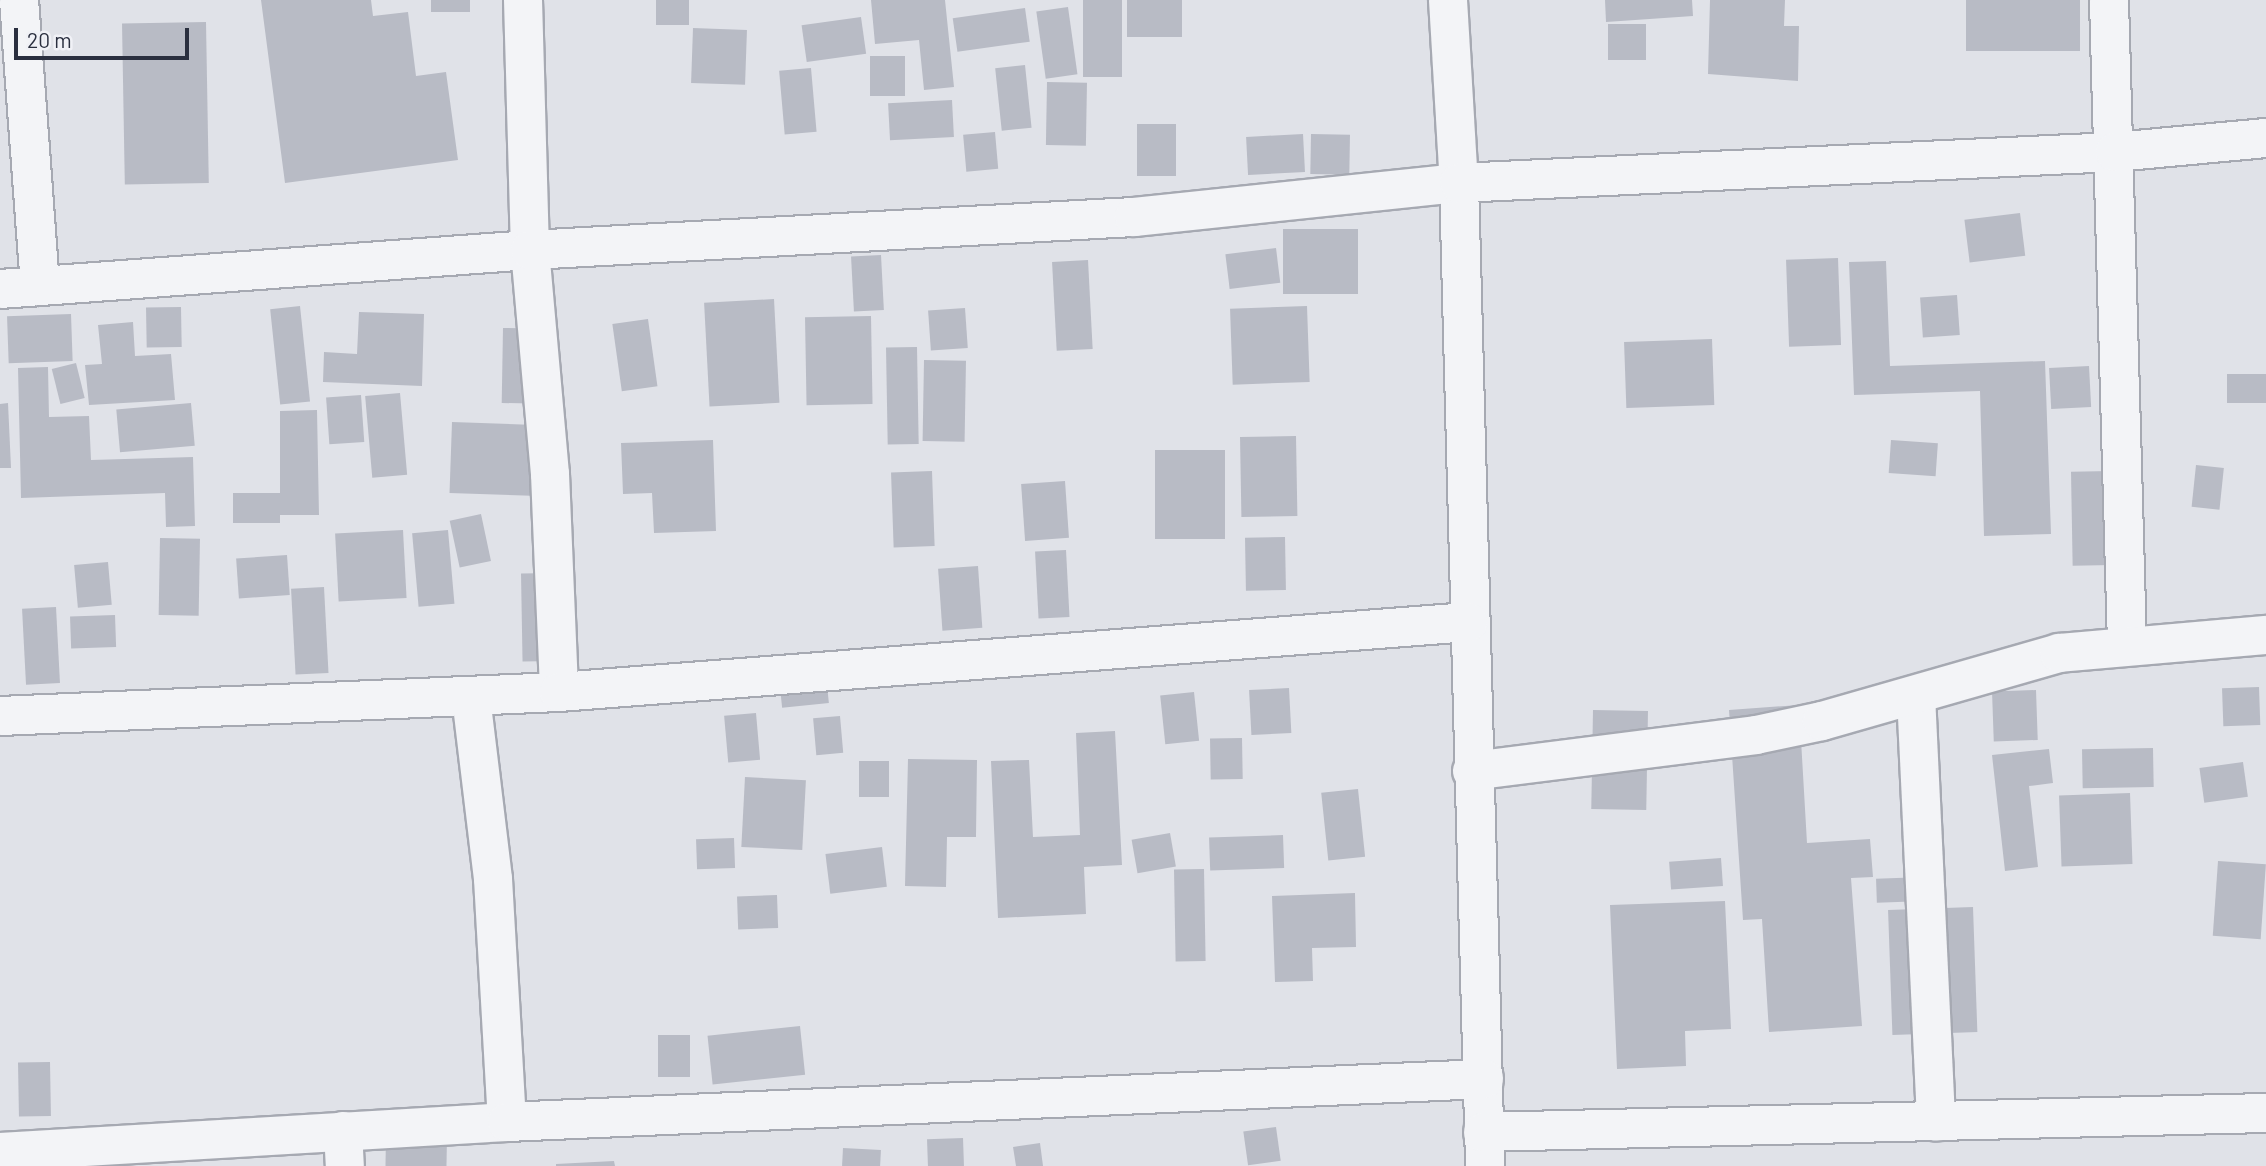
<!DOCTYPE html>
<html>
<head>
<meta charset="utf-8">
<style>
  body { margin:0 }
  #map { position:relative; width:2266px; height:1166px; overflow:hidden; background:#e0e2e8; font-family:Barlow,sans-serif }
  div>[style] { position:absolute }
  .building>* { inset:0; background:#b8bbc5; transform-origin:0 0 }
  .roads { filter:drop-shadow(2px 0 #a6a9b2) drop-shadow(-2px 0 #a6a9b2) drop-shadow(0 2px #a6a9b2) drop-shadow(0 -2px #a6a9b2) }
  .minor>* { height:38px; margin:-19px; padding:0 19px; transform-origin:19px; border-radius:19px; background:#f3f4f7 }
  span { translate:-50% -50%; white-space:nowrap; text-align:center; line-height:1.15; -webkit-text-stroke:5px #f0f1f6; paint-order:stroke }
  .scale { position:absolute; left:14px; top:28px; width:175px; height:32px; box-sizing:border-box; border:4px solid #2a2f3f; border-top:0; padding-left:9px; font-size:21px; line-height:24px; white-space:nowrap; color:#2a2f3f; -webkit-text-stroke:5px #f0f1f6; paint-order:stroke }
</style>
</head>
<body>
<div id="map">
  <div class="building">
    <i style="clip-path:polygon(261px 0,371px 0,373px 16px,408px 12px,416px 76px,446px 72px,458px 160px,285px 183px)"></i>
    <i style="left:431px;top:0;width:39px;height:12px"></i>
    <i style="left:656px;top:0;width:33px;height:25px"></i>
    <i style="clip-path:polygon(871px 0,945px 0,954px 87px,924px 90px,919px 40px,875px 44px)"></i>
    <i style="left:1083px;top:0;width:39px;height:77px"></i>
    <i style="left:1127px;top:0;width:55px;height:37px"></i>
    <i style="clip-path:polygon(1605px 0,1692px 0,1693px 16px,1606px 22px)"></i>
    <i style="clip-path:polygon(1710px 0,1785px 0,1784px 26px,1799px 26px,1798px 81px,1708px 74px)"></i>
    <i style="left:1966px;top:0;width:114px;height:51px"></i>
    <i style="left:1068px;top:7px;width:68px;height:32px;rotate:82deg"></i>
    <i style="left:1025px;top:8px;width:34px;height:73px;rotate:82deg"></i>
    <i style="left:861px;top:17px;width:37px;height:60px;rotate:82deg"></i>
    <i style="left:206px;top:22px;width:161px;height:84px;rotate:89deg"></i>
    <i style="left:1646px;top:24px;width:36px;height:38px;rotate:90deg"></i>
    <i style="left:693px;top:28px;width:54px;height:55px;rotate:2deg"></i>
    <i style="left:905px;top:56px;width:40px;height:35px;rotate:90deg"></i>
    <i style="left:1025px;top:65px;width:63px;height:30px;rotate:84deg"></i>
    <i style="left:811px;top:68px;width:64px;height:32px;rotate:85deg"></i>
    <i style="left:1047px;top:82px;width:40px;height:63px;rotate:1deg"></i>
    <i style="left:952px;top:100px;width:37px;height:64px;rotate:87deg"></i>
    <i style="left:1137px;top:124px;width:39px;height:52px"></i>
    <i style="left:995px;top:132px;width:37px;height:32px;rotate:85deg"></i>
    <i style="left:1303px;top:134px;width:38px;height:57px;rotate:87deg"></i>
    <i style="left:1311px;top:134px;width:39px;height:40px;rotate:1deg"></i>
    <i style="left:2020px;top:213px;width:43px;height:56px;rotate:83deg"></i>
    <i style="left:1283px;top:229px;width:75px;height:65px"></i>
    <i style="left:1276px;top:248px;width:35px;height:51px;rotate:83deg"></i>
    <i style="left:881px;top:255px;width:55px;height:30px;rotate:87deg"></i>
    <i style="left:1838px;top:258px;width:87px;height:52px;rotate:88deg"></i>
    <i style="left:1088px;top:260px;width:89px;height:36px;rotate:87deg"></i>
    <i style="clip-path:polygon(1886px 261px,1890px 366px,2045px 361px,2051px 534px,1984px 536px,1980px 391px,1854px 395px,1849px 262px)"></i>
    <i style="left:1957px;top:295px;width:40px;height:37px;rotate:86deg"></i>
    <i style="left:774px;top:299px;width:104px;height:70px;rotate:87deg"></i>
    <i style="left:300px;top:306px;width:96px;height:30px;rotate:84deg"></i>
    <i style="left:1307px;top:306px;width:76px;height:77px;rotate:88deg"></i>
    <i style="left:181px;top:307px;width:40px;height:35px;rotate:89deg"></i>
    <i style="left:965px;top:308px;width:40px;height:37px;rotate:86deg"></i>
    <i style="clip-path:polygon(359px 312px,424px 314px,422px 386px,323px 382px,324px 352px,357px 354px)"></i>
    <i style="left:71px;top:314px;width:47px;height:64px;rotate:88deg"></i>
    <i style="left:871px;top:316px;width:88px;height:66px;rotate:89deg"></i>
    <i style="left:648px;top:319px;width:68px;height:36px;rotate:82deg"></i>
    <i style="clip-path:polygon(133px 322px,135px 356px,171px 354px,175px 400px,89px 405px,85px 365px,102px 364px,98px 325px)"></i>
    <i style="left:503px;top:328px;width:40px;height:75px;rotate:1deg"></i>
    <i style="left:1712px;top:339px;width:66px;height:88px;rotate:88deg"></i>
    <i style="left:917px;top:347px;width:97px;height:31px;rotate:89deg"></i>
    <i style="left:924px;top:360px;width:42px;height:81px;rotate:1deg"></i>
    <i style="left:76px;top:363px;width:36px;height:25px;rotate:76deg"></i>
    <i style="left:2089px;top:366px;width:41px;height:40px;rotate:87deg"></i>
    <i style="clip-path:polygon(48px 367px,49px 417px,89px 416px,91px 460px,193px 457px,195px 526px,166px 527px,165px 493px,21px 498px,18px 368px)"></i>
    <i style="left:2266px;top:374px;width:29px;height:39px;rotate:90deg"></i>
    <i style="left:400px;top:393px;width:82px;height:35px;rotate:85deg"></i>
    <i style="left:361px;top:395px;width:47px;height:35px;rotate:86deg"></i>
    <i style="clip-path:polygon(8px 403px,11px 468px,0 468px,0 404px)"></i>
    <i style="left:191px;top:403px;width:43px;height:75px;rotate:85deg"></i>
    <i style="clip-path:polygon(317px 410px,319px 515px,280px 515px,280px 523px,233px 523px,233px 493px,280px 493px,280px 411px)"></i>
    <i style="left:452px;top:422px;width:97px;height:71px;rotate:2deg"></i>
    <i style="left:1296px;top:436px;width:80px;height:56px;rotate:89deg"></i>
    <i style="clip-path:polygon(713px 440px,716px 531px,654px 533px,652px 493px,623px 494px,621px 443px)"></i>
    <i style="left:1891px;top:440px;width:47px;height:33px;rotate:4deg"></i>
    <i style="left:1225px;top:450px;width:89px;height:70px;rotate:90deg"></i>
    <i style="left:2196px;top:465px;width:28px;height:42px;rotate:6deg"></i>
    <i style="left:932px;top:471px;width:75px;height:41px;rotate:88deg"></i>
    <i style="left:2111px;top:471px;width:94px;height:40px;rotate:89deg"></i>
    <i style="left:1065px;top:481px;width:57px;height:44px;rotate:86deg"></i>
    <i style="left:481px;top:514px;width:48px;height:32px;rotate:78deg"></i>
    <i style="left:403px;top:530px;width:68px;height:68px;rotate:87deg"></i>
    <i style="left:448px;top:530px;width:74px;height:36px;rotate:85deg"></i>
    <i style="left:1285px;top:537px;width:53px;height:40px;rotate:89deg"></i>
    <i style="left:160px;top:538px;width:40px;height:77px;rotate:1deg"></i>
    <i style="left:1066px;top:550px;width:67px;height:31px;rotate:87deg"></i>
    <i style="left:287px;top:555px;width:40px;height:51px;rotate:86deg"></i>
    <i style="left:108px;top:562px;width:43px;height:34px;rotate:85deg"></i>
    <i style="left:978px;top:566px;width:62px;height:40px;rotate:86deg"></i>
    <i style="left:554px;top:573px;width:88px;height:33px;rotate:89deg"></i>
    <i style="left:324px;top:587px;width:86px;height:33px;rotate:87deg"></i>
    <i style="left:56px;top:607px;width:76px;height:34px;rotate:87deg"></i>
    <i style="left:115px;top:615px;width:32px;height:45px;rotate:88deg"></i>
    <i style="left:827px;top:685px;width:18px;height:47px;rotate:84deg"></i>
    <i style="left:2259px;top:687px;width:38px;height:37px;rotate:88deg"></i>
    <i style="left:1289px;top:688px;width:45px;height:40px;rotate:87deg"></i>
    <i style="left:2036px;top:690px;width:50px;height:44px;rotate:88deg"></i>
    <i style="left:1194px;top:692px;width:49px;height:34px;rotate:84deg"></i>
    <i style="clip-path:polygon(1799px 705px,1807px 843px,1870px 839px,1873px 877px,1851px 878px,1862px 1026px,1769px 1032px,1762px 919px,1743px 920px,1729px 710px)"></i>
    <i style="left:1593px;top:710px;width:55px;height:99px;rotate:1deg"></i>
    <i style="left:756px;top:713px;width:47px;height:32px;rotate:85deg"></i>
    <i style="left:840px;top:716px;width:37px;height:27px;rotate:85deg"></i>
    <i style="clip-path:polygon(1115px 731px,1122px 865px,1084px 867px,1086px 914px,998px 918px,991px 761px,1029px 760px,1033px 837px,1080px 835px,1076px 733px)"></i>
    <i style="left:1242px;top:738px;width:41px;height:32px;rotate:89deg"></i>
    <i style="left:2153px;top:748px;width:39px;height:71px;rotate:89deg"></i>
    <i style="clip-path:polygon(2049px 749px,2053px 783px,2029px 786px,2038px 867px,2005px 871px,1992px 755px)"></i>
    <i style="clip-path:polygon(908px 759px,977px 760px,976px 837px,947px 837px,946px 887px,905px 886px)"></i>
    <i style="left:859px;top:761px;width:30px;height:36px"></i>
    <i style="left:2243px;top:762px;width:35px;height:44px;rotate:82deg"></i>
    <i style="left:745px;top:777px;width:61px;height:70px;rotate:3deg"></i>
    <i style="left:1358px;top:789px;width:68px;height:37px;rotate:84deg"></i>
    <i style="left:2130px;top:793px;width:71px;height:71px;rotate:88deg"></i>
    <i style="left:1170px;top:833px;width:34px;height:39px;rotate:80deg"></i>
    <i style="left:1283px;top:835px;width:33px;height:74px;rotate:88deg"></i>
    <i style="left:734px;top:838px;width:30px;height:38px;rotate:88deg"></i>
    <i style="left:882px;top:847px;width:40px;height:57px;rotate:83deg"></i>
    <i style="left:1721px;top:858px;width:28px;height:52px;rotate:86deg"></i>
    <i style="left:2218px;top:861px;width:48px;height:75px;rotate:4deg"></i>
    <i style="left:1204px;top:869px;width:92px;height:30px;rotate:89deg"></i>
    <i style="left:1924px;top:877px;width:24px;height:48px;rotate:88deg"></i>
    <i style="clip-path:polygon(1355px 893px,1356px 947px,1312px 948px,1313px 981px,1275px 982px,1272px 896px)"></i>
    <i style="left:777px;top:895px;width:33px;height:40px;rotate:88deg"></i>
    <i style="clip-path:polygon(1725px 901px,1731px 1029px,1685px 1031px,1686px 1066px,1617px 1069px,1610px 905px)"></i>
    <i style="left:1973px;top:907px;width:125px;height:85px;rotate:88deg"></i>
    <i style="left:800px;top:1026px;width:49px;height:93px;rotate:84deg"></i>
    <i style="left:658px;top:1035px;width:32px;height:42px"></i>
    <i style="left:50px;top:1062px;width:54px;height:32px;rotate:89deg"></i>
    <i style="left:1276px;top:1127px;width:34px;height:33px;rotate:82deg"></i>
    <i style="left:386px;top:1136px;width:61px;height:30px;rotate:1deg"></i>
    <i style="left:963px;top:1138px;width:28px;height:36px;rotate:88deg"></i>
    <i style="clip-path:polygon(1040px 1143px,1043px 1166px,1016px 1166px,1013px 1147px)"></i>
    <i style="left:843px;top:1148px;width:38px;height:18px;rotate:3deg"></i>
    <i style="clip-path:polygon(614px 1161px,615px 1166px,556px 1166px,556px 1164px)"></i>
  </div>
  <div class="roads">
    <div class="minor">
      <i style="left:19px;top:0;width:287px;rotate:85.8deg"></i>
      <i style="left:523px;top:0;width:250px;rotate:88.4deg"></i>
      <i style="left:530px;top:250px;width:225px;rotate:84.9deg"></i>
      <i style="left:550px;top:474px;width:218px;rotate:87.6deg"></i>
      <i style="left:1448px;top:0;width:183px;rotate:86.6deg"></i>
      <i style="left:1459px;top:183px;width:983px;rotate:88.48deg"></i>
      <i style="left:2109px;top:0;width:644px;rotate:88.4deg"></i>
      <i style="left:0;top:289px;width:531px;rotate:-4.21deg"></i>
      <i style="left:530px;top:250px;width:605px;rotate:-3.13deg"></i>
      <i style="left:1134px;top:217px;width:327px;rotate:-6deg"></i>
      <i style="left:1459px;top:183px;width:657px;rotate:-2.71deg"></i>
      <i style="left:2115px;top:152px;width:152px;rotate:-5.3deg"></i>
      <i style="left:1916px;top:695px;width:427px;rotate:87.3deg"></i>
      <i style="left:471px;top:697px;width:183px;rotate:83.1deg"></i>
      <i style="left:493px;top:879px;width:243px;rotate:86.7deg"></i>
      <i style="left:0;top:716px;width:560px;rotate:-2.46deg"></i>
      <i style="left:559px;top:692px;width:912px;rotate:-4.4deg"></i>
      <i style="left:1472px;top:771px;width:286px;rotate:-7.2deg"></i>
      <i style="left:1756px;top:735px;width:67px;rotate:-12deg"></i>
      <i style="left:1822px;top:721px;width:247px;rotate:-16deg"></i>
      <i style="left:2059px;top:653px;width:208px;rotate:-5deg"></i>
      <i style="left:343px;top:1131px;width:35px;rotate:87deg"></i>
      <i style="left:1483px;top:1132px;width:783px;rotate:-1.39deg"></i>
      <i style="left:0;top:1152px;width:508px;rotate:-3.39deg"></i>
      <i style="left:507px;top:1122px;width:978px;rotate:-2.52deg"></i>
    </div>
  </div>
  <div class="scale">20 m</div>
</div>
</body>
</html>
